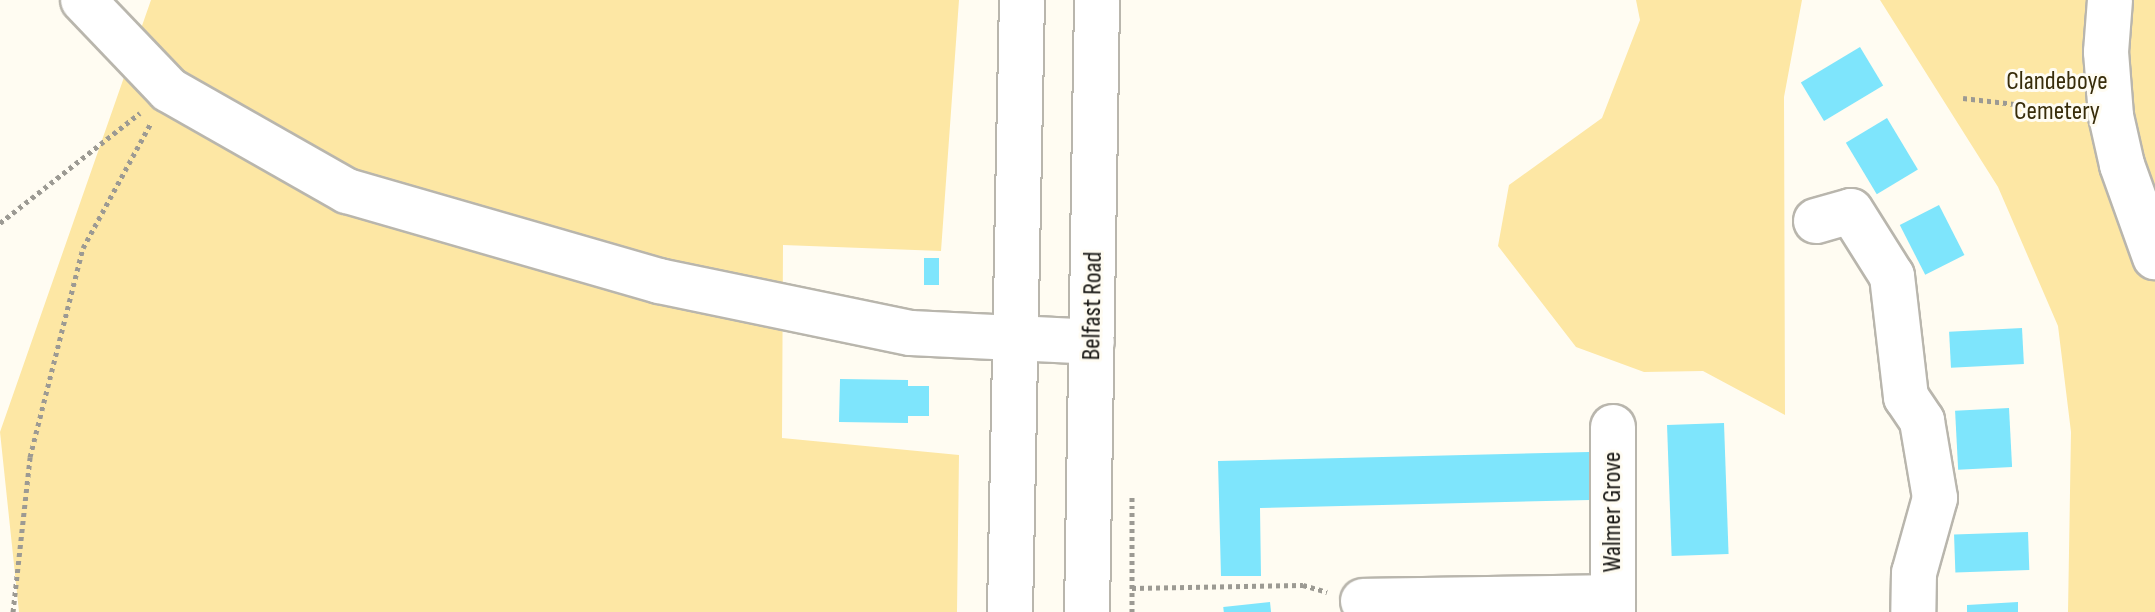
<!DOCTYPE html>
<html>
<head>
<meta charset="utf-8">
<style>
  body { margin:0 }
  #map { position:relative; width:2155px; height:612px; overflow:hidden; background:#fffcf2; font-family:"Sofia Sans Condensed",sans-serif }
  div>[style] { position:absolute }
  .green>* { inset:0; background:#fde7a4 }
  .building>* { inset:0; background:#7ee5fc; transform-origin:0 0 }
  .path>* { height:5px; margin-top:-2.5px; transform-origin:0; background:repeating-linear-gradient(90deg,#9c9a93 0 4px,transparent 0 8px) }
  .roads { filter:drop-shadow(2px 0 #b9b6ad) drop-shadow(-2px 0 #b9b6ad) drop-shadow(0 2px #b9b6ad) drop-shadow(0 -2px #b9b6ad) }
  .minor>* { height:44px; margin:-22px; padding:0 22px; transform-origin:22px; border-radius:22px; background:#fff }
  .highway>* { height:44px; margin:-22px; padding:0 22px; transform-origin:22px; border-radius:22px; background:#fff }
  span { translate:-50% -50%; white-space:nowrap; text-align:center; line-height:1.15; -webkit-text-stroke:6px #fffcf2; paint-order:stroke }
  .park-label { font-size:26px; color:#382d0b }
  .street-label { font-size:26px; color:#161512 }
</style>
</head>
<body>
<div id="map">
  <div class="green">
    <i style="clip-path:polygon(151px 0,959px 0,941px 251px,783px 245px,782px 438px,959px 455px,957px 612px,19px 612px,0 432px)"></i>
    <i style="clip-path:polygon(1636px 0,1802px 0,1784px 97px,1785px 415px,1703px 371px,1644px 372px,1576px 347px,1498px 246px,1509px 185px,1602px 118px,1640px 20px)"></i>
    <i style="clip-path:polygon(1880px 0,2155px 0,2155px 612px,2068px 612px,2071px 432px,2058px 326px,1998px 187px)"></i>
  </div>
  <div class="building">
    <i style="left:1860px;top:47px;width:45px;height:69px;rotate:59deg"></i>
    <i style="left:1887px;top:118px;width:60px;height:48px;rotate:59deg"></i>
    <i style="left:1939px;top:205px;width:56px;height:44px;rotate:63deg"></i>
    <i style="left:924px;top:258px;width:15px;height:27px"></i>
    <i style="left:2022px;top:328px;width:36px;height:73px;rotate:87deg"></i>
    <i style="clip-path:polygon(840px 379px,908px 380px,908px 386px,929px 386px,929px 416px,908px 416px,908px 423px,839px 422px)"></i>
    <i style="left:2009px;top:408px;width:59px;height:54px;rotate:87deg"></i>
    <i style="left:1724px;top:423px;width:131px;height:57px;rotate:88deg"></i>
    <i style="clip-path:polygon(1589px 452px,1590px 500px,1260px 508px,1261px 576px,1221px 576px,1218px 461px)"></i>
    <i style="left:2028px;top:532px;width:38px;height:74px;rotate:88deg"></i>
    <i style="left:1270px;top:602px;width:10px;height:47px;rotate:84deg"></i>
    <i style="clip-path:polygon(2018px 602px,2018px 612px,1967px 612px,1967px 605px)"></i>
  </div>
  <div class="path">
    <i style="left:1963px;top:98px;width:111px;rotate:6.7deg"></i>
    <i style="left:0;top:223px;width:178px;rotate:-38.2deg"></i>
    <i style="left:1132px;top:497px;width:115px;rotate:90deg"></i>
    <i style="left:1132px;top:588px;width:171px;rotate:-1deg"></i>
    <i style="left:1303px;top:585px;width:25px;rotate:16deg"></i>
    <i style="left:13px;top:612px;width:156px;rotate:-83.7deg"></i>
    <i style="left:30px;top:457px;width:216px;rotate:-75.8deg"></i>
    <i style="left:83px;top:248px;width:142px;rotate:-61.5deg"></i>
  </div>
  <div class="roads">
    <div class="minor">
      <i style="left:83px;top:0;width:124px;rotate:46.3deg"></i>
      <i style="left:169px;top:90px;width:205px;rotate:29.6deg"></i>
      <i style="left:347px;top:191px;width:325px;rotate:16.1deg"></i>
      <i style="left:659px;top:281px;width:257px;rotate:11.7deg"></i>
      <i style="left:911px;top:333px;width:181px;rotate:2.8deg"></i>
      <i style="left:2110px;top:0;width:52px;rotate:94.4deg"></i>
      <i style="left:2106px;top:52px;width:64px;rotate:85.5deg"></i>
      <i style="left:2111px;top:116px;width:50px;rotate:77.3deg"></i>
      <i style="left:2122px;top:165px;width:98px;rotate:70.3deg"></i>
      <i style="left:1816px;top:221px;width:36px;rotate:-16deg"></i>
      <i style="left:1851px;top:211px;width:77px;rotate:57.8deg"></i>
      <i style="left:1892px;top:276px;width:122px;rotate:83.4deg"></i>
      <i style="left:1906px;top:397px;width:29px;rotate:56deg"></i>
      <i style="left:1922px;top:421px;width:78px;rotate:80.4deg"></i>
      <i style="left:1935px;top:498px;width:78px;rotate:105.6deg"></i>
      <i style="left:1914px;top:573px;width:39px;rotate:91deg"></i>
      <i style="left:1613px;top:427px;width:185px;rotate:90deg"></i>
      <i style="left:1363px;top:601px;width:250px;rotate:-0.9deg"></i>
    </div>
    <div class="highway">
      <i style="left:1010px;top:612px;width:612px;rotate:-88.88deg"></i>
      <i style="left:1087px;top:612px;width:612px;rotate:-89.06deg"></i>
    </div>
  </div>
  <div class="park-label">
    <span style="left:2057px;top:97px">Clandeboye<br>Cemetery</span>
  </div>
  <div class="street-label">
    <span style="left:1093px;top:306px;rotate:-89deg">Belfast Road</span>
    <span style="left:1613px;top:512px;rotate:-90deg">Walmer Grove</span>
  </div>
</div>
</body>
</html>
